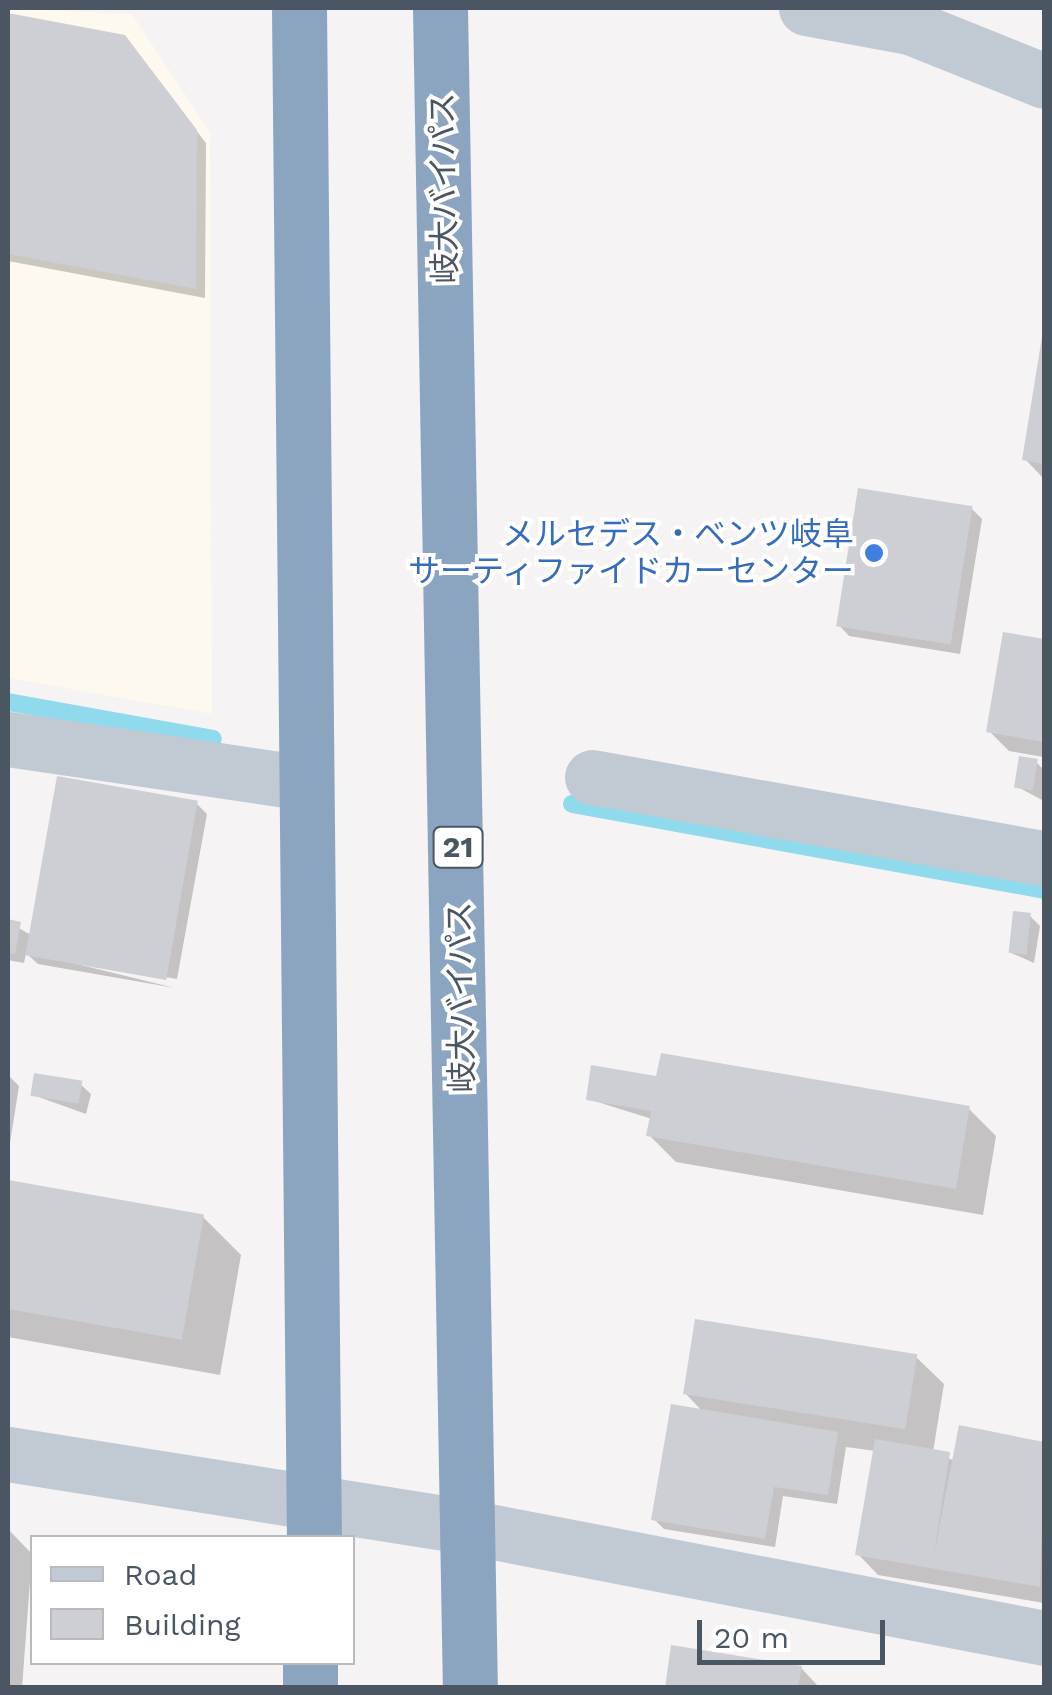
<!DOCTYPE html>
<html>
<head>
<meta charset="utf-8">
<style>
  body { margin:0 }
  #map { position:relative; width:1052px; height:1695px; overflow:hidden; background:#f5f3f3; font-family:"Work Sans","Noto Sans JP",sans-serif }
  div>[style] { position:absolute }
  .commercial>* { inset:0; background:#fdf9ef }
  .shadow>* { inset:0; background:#0003 }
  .stream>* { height:18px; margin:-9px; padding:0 9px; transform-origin:9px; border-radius:9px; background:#90daee }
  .building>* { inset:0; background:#cdcfd5; transform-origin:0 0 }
  .minor>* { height:55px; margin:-27.5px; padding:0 27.5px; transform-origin:27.5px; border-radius:27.5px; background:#c1cad2 }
  .highway>* { height:55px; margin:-27.5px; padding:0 27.5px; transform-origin:27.5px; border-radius:27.5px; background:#8ba5c1 }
  .dots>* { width:28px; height:28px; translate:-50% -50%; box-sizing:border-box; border:5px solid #fff; border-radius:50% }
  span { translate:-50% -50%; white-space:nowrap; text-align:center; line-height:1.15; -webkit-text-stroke:8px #fff; paint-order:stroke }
  .shield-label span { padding:2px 8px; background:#fff; border:2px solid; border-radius:8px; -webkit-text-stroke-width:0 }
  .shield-label { font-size:30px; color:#4a5661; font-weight:700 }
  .street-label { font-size:32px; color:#4a5661 }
  .shop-label { font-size:32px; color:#366cbe }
  .right { translate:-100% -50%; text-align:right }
  .frame { position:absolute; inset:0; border:10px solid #4a5661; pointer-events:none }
  .legend { position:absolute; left:30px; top:1535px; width:325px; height:130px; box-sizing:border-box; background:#fff; border:2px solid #b7bbc0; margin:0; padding:12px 18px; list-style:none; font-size:30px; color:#4a5661 }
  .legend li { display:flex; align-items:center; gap:20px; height:50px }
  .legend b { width:50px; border:2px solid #b7bbc0 }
  .scale { position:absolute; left:697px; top:1620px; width:188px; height:45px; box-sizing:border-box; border:5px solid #4a5661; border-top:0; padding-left:12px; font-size:30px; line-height:35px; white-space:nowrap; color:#4a5661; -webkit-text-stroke:8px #fff; paint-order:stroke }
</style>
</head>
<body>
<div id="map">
  <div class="commercial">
    <i style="clip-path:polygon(8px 8px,132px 14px,210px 132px,212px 714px,8px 678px)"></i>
  </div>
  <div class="shadow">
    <i style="clip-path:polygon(8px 16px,124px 37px,206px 143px,205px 298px,8px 261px)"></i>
    <i style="clip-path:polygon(1044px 340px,1044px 479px,1025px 459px)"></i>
    <i style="clip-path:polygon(972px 509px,982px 519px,960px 654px,849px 636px,839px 625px)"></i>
    <i style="clip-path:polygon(1005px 635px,1044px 642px,1044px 757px,1009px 751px,989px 731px)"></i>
    <i style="clip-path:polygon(1036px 762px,1044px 770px,1042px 800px,1016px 786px)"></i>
    <i style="clip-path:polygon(197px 804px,207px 814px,177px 979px,36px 954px,175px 988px,38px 964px,26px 953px,24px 963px,8px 960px,8px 922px,31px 935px)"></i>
    <i style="clip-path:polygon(1030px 916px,1040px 926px,1034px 963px,1009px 952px)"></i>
    <i style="clip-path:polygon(8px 1075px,19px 1086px,8px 1156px)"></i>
    <i style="clip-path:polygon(655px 1079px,969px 1109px,996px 1136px,983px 1215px,676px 1162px,649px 1135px,652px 1119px,588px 1099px)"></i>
    <i style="clip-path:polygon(80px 1084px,91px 1094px,86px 1114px,33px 1095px)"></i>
    <i style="clip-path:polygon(8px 1182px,203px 1217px,241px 1255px,220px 1375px,8px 1337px)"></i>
    <i style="clip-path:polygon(916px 1357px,944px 1384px,933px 1452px,955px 1461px,961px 1428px,1044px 1445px,1044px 1603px,878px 1575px,858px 1554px,876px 1451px,846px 1447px,837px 1504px,783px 1496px,775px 1547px,664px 1529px,654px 1519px,703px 1412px,685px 1393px)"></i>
    <i style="clip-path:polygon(8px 1529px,32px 1554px,22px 1688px,8px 1688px)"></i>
    <i style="clip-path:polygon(801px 1668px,820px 1688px,667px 1688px)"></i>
  </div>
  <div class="stream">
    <i style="left:8px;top:702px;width:208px;rotate:10.2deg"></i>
    <i style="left:572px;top:804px;width:480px;rotate:10.3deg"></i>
  </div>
  <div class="building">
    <i style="clip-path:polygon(8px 13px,125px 35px,197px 130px,196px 289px,8px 254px)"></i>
    <i style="clip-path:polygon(1042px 337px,1044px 337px,1044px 464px,1022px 460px)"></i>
    <i style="left:858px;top:488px;width:116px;height:140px;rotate:9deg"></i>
    <i style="clip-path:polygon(1003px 632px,1044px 639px,1044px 742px,986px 732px)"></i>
    <i style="left:1019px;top:756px;width:19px;height:32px;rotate:9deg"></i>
    <i style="left:57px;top:776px;width:143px;height:182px;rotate:10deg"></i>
    <i style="left:1013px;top:911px;width:18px;height:42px;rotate:6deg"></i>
    <i style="clip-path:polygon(8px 919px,21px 922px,15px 954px,8px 953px)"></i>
    <i style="clip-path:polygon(661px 1053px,970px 1106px,956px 1189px,646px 1136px,651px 1111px,586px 1100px,591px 1065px,656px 1076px)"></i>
    <i style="left:34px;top:1073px;width:49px;height:23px;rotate:9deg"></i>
    <i style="left:8px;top:1180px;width:199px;height:127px;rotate:10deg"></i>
    <i style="left:695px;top:1319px;width:225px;height:76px;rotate:9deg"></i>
    <i style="clip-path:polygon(671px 1404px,838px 1432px,828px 1495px,774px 1487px,765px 1539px,651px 1520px)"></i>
    <i style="clip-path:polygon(959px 1425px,1044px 1442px,1040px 1587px,855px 1555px,875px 1439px,950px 1452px,933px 1560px)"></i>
    <i style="clip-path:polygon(671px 1645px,802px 1666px,798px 1688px,665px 1688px)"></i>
  </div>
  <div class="minor">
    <i style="left:806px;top:8px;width:106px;rotate:10.4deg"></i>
    <i style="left:910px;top:27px;width:144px;rotate:21.9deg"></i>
    <i style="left:8px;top:739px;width:301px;rotate:8.4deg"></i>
    <i style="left:592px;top:777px;width:459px;rotate:10.2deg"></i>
    <i style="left:8px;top:1454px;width:471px;rotate:9deg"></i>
    <i style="left:473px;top:1528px;width:581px;rotate:10.9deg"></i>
  </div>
  <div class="highway">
    <i style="left:299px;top:8px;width:1530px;rotate:89.44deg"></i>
    <i style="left:440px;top:8px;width:1680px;rotate:88.98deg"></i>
    <i style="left:310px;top:1688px;width:26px;rotate:-90deg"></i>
  </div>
  <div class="dots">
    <i style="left:874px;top:553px;background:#3f7fe0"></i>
  </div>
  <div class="shield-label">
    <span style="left:458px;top:847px">21</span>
  </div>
  <div class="street-label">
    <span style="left:444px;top:188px;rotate:-91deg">岐大バイパス</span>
    <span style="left:461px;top:997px;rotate:-91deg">岐大バイパス</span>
  </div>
  <div class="shop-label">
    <span class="right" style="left:854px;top:553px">メルセデス・ベンツ岐阜<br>サーティファイドカーセンター</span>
  </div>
  <div class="frame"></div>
  <ul class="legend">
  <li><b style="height:12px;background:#c1cad2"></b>Road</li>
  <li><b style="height:28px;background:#cdcfd5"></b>Building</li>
  </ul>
  <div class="scale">20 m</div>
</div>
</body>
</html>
